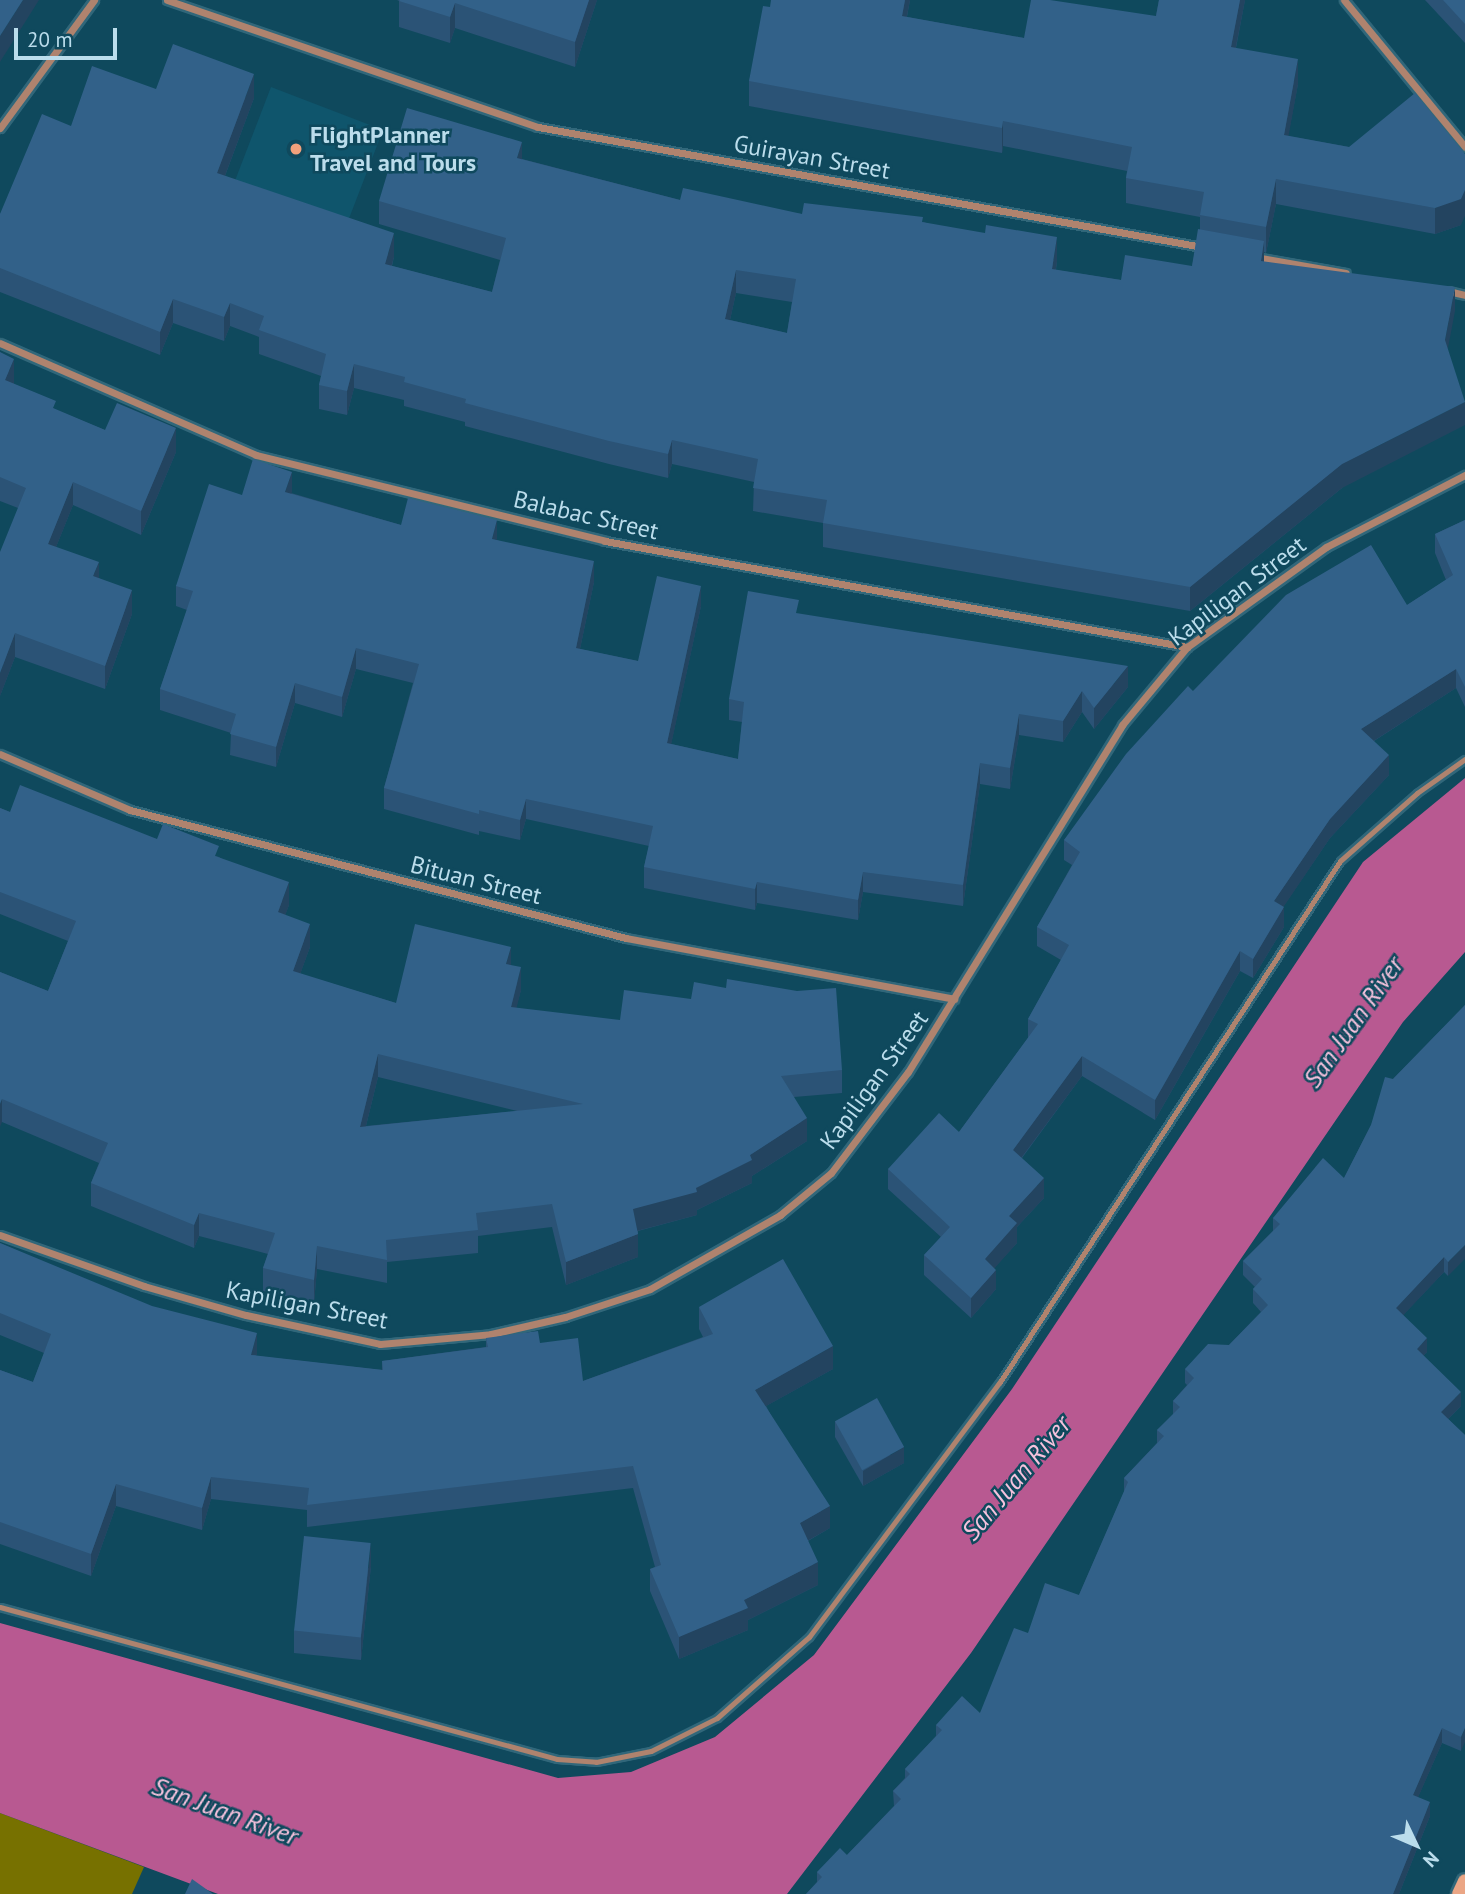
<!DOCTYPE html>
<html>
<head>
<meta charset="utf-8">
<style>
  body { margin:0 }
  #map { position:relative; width:1465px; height:1894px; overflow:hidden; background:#0f495d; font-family:"PT Sans",sans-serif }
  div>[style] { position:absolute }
  .built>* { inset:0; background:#0f556c; transform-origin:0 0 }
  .green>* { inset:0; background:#777100 }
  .water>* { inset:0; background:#b85991 }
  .roads { filter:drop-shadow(2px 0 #31677a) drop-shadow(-2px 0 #31677a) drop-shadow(0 2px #31677a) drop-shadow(0 -2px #31677a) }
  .service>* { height:5px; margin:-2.5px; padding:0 2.5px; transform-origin:2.5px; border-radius:2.5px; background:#af836e }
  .minor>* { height:7px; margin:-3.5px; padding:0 3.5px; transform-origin:3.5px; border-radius:3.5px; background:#af836e }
  .secondary>* { height:14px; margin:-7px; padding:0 7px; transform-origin:7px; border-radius:7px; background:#eba685 }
  .wall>* { inset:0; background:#2b5376 }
  .shaded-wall>* { inset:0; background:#234460 }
  .building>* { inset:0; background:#326189; transform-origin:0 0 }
  .dots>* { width:19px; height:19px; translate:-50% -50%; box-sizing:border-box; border:4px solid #0f495d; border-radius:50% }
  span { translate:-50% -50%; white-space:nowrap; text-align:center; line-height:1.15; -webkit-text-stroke:5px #0f495d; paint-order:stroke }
  .poi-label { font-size:24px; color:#bbddec; font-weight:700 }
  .left { translate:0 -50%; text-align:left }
  .street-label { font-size:24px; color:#bbddec }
  .water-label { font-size:26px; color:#f6c2dd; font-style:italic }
  .north { position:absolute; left:1381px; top:1810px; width:70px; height:70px; -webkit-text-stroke:5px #0f495d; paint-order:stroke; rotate:134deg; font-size:19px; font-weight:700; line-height:28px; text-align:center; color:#bbddec }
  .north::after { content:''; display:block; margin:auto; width:24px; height:32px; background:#bbddec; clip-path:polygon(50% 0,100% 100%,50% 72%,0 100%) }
  .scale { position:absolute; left:14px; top:28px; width:103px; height:32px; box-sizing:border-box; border:4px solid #bbddec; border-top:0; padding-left:9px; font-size:21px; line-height:24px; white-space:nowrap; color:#bbddec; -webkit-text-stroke:5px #0f495d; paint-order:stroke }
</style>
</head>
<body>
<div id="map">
  <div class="built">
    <i style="left:271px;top:87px;width:120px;height:115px;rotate:21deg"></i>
  </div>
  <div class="green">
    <i style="clip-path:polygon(0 1813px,144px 1867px,132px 1894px,0 1894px)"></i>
  </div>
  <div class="water">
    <i style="clip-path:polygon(1465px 778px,1465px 952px,1403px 1022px,971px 1653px,787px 1894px,218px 1894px,0 1813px,0 1623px,558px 1778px,631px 1772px,715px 1737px,814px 1655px,1012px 1389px,1363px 862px)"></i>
  </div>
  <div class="roads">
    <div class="service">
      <i style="left:0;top:1607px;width:577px;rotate:15.26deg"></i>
      <i style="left:557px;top:1759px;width:39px;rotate:4deg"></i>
      <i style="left:596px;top:1762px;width:56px;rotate:-11.3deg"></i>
      <i style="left:651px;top:1751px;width:74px;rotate:-26.6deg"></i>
      <i style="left:717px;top:1718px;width:123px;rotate:-41.4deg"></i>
      <i style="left:809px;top:1637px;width:319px;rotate:-53.2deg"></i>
      <i style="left:1000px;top:1382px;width:622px;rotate:-56.87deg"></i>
      <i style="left:1340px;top:861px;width:103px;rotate:-41.4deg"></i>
      <i style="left:1417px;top:793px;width:59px;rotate:-35.3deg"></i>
    </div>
    <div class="minor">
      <i style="left:167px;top:0;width:392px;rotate:18.9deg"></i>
      <i style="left:538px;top:127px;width:675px;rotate:10.24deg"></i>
      <i style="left:1344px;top:0;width:190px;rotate:50.5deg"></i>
      <i style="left:0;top:128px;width:159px;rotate:-53.7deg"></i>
      <i style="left:1255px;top:257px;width:92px;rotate:10deg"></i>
      <i style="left:1448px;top:291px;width:17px;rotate:13deg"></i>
      <i style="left:0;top:343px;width:279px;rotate:23.6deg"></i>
      <i style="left:256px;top:455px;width:359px;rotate:13.8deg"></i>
      <i style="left:605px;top:541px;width:592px;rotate:10.32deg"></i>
      <i style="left:0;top:754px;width:142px;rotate:23.3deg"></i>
      <i style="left:130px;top:810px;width:512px;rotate:14.47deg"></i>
      <i style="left:626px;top:938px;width:334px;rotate:10.5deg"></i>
      <i style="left:0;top:1235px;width:153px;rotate:19.5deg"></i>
      <i style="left:144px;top:1286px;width:106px;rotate:15.9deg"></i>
      <i style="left:246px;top:1315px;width:137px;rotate:12.2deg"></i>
      <i style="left:380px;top:1344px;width:111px;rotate:-5.1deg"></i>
      <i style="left:491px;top:1334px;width:76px;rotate:-12.9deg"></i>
      <i style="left:565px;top:1317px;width:89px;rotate:-18.2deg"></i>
      <i style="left:650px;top:1289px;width:150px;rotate:-29.6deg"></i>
      <i style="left:780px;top:1215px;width:66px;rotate:-39.5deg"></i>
      <i style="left:831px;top:1173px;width:127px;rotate:-52.7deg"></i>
      <i style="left:908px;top:1072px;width:408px;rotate:-58.3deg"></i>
      <i style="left:1122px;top:725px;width:102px;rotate:-50.2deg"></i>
      <i style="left:1187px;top:647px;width:171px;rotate:-35.7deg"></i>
      <i style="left:1326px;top:547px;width:157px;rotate:-27.4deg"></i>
    </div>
    <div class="secondary">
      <i style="left:1459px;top:1894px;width:14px;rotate:-65deg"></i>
    </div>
  </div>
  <div class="wall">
    <i style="clip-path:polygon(397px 0,597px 0,575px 67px,455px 28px,450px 43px,399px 27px,399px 1px)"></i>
    <i style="clip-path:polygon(evenodd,910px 0,907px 17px,1024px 38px,1156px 16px,1159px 0,1245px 0,1236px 48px,1298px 84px,1288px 136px,1349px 147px,1461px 225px,1435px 234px,1276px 204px,1266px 253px,1264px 252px,1264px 262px,1455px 311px,1342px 488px,1190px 611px,823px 547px,823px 523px,753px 511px,754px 482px,672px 464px,668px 478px,609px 464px,465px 426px,465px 422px,404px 406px,404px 400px,354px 388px,347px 415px,319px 409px,319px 385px,321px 376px,259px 354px,259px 337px,230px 326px,224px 341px,173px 323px,160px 355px,0 292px,0 214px,71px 126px,156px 89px,254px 98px,225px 176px,394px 257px,392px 266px,492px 292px,500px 260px,379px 224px,379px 201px,522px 159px,680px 200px,802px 214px,923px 222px,1057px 261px,1056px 270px,1121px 280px,1192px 266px,1200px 229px,1200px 217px,1126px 203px,1126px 178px,1127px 171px,1003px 146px,1002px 153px,749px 106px,749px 81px,770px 7px,910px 0,736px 293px,792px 302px,787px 333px,730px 320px,736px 293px)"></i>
    <i style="clip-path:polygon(1425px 0,1465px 0,1465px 43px)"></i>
    <i style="clip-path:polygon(0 352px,14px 383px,14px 384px,56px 410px,105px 430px,176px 452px,141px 535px,73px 505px,56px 547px,99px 578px,132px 614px,105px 689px,15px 657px,0 696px,18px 508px,0 501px)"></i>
    <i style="clip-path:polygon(291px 493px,401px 525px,497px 540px,594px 582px,580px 649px,638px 661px,701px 606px,671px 744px,738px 759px,742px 722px,729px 720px,729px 699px,799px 614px,1128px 687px,1094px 729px,1082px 712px,1063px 742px,1019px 735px,1010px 789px,980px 784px,963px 906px,863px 892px,858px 920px,757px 903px,755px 910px,644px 888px,644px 867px,649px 846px,526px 819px,520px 840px,479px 831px,479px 835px,384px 809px,384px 788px,413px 683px,356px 669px,342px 717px,295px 703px,276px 767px,230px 755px,231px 733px,160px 710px,160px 689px,187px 610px,176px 606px,176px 586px,242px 495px)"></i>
    <i style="clip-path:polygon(1465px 520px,1465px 707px,1456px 688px,1374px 741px,1389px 775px,1330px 838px,1283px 907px,1284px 927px,1253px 978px,1240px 971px,1155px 1120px,1082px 1076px,1022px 1158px,1044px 1198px,1017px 1227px,1017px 1243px,994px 1268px,996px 1289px,971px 1318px,924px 1275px,924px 1255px,941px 1237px,888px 1189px,888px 1169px,959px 1132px,1028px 1038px,1028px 1019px,1061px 960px,1037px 946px,1037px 927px,1072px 865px,1064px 860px,1064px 840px,1193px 691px,1407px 605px,1446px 580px,1435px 553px,1435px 534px)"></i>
    <i style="clip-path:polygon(evenodd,0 808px,10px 812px,157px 839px,219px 857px,289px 905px,285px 915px,310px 947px,300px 974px,396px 1003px,511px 965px,521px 990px,516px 1008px,842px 1070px,842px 1093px,794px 1097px,807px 1141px,752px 1176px,752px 1183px,697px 1210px,697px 1215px,638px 1231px,638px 1257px,566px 1285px,552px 1227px,478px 1236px,478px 1253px,387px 1262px,387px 1283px,317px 1269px,314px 1303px,263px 1291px,263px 1268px,268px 1254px,199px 1236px,194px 1248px,91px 1206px,91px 1183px,99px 1163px,2px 1122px,0 972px,48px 991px,68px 941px,0 914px,0 808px,378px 1077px,517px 1111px,366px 1126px,378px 1077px)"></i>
    <i style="clip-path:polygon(1465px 1005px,1448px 1276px,1444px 1272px,1403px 1315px,1427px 1352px,1423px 1356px,1461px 1406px,1448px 1419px,1465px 1435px,1461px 1751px,1442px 1743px,1418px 1797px,1430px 1816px,1399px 1894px,806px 1894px,817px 1882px,817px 1872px,847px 1855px,894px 1806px,893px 1791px,905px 1778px,905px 1769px,936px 1736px,936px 1725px,980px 1713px,1028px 1633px,1079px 1595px,1124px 1492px,1124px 1478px,1157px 1443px,1157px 1430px,1173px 1415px,1173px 1401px,1187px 1385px,1185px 1383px,1185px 1369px,1229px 1345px,1261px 1312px,1253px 1303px,1253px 1289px,1255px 1287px,1243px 1275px,1243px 1261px,1273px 1231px,1273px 1218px,1344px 1178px,1371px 1125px,1393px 1079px)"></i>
    <i style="clip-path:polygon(0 1243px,257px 1356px,382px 1370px,382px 1361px,486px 1347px,486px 1338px,540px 1343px,583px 1381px,703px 1337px,699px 1329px,699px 1307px,833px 1369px,766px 1406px,830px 1528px,808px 1541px,818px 1585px,748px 1620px,748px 1630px,679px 1659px,650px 1591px,650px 1569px,655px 1567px,633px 1488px,307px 1527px,307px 1510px,211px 1499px,202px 1530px,116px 1506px,91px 1576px,0 1544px,0 1370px,33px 1382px,44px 1353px,0 1335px)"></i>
    <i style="clip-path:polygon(835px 1421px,904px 1463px,863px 1486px,835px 1437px)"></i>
    <i style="clip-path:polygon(371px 1566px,361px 1660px,294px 1653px,294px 1630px)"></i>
  </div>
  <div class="shaded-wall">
    <i style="clip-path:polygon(23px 0,39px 0,0 62px,0 36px)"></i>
    <i style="clip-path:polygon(589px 0,597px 0,575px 67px,575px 42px)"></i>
    <i style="clip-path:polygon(905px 0,910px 0,902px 41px,902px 16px)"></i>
    <i style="clip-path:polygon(1240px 0,1245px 0,1231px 72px,1231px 47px)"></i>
    <i style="clip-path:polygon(455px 3px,455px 28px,450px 43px,450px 17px)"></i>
    <i style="clip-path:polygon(1298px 59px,1298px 84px,1284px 161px,1284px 135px)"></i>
    <i style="clip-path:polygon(254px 74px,254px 98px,217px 197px,217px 173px)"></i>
    <i style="clip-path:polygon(1003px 121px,1003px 146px,1002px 153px,1002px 128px)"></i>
    <i style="clip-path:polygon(522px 142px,522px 165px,517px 158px)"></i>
    <i style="clip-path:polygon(1276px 179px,1276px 204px,1266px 253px,1266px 227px)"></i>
    <i style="clip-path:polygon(1465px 190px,1465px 216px,1461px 225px,1435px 234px,1435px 208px)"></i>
    <i style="clip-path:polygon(394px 233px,394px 257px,385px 288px,385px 264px)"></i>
    <i style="clip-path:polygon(1057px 237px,1057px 261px,1052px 293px,1052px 269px)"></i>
    <i style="clip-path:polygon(1264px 241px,1264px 265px,1261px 261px)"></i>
    <i style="clip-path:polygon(736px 270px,736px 293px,725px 342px,725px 319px)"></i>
    <i style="clip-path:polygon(1455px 287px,1455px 311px,1445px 364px,1445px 340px)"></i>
    <i style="clip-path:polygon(173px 299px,173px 323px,160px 355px,160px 332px)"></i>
    <i style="clip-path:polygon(230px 303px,230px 326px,224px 341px,224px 317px)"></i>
    <i style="clip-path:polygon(14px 359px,14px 383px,5px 404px,5px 380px)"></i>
    <i style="clip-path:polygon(354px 364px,354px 388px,347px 415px,347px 391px)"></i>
    <i style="clip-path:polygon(1465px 402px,1465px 425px,1342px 488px,1190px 611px,1190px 587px,1342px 464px)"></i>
    <i style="clip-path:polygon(176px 428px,176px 452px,141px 535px,141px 511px)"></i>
    <i style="clip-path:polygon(672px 440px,672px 464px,668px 478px,668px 454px)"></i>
    <i style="clip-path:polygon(292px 472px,292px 492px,285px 512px,285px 492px)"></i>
    <i style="clip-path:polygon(73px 482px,73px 505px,48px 567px,48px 544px)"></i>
    <i style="clip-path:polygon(497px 520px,497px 540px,492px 539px)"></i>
    <i style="clip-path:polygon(594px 561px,594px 582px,576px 668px,576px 648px)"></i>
    <i style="clip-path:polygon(99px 562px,99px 586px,93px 576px)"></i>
    <i style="clip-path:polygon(701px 586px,701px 606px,667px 764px,667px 743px)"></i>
    <i style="clip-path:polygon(132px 590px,132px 614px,105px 689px,105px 666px)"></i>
    <i style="clip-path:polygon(15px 633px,15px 657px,0 696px,0 673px)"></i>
    <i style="clip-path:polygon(356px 648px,356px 669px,342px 717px,342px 697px)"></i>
    <i style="clip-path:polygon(1128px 666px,1128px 687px,1094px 729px,1094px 708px)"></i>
    <i style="clip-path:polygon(1456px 669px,1456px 688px,1361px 749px,1361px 729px)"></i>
    <i style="clip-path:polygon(295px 683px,295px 703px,276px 767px,276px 747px)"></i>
    <i style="clip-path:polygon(1082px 691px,1082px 712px,1063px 742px,1063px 721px)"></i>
    <i style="clip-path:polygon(1019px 714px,1019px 735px,1010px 789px,1010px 768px)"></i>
    <i style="clip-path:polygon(1389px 755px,1389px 775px,1330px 838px,1274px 921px,1274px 901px,1330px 819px)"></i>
    <i style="clip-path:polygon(980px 763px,980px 784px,963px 906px,963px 885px)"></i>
    <i style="clip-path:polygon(526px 799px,526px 819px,520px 840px,520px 820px)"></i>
    <i style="clip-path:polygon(863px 872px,863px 892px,858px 920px,858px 900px)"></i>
    <i style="clip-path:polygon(289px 882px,289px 905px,278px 935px,278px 912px)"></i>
    <i style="clip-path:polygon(757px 882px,757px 903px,755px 910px,755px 889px)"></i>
    <i style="clip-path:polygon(1284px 907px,1284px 927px,1253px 978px,1253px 959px)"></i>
    <i style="clip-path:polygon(310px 924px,310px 947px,293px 994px,293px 971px)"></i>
    <i style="clip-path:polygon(511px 947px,511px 970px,506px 964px)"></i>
    <i style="clip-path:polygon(1240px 951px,1240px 971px,1155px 1120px,1155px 1100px)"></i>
    <i style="clip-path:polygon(521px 967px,521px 990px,511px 1030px,511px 1007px)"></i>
    <i style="clip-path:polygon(378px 1054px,378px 1077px,360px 1150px,360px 1127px)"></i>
    <i style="clip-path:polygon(1082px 1056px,1082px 1076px,1013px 1169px,1013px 1150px)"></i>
    <i style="clip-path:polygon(2px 1099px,2px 1122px,0 1127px,0 1104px)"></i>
    <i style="clip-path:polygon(807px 1118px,807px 1141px,752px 1176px,752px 1183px,697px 1210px,697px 1215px,633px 1232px,633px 1209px,750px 1155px)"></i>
    <i style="clip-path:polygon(1044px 1178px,1044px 1198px,1017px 1227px,1017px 1243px,985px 1279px,985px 1259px,1009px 1216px)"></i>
    <i style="clip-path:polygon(199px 1213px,199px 1236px,194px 1248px,194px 1225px)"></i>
    <i style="clip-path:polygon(638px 1234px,638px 1257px,566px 1285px,566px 1262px)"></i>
    <i style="clip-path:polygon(1465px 1245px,1465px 1259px,1448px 1276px,1448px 1262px)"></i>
    <i style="clip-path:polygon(317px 1246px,317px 1269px,314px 1303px,314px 1280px)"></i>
    <i style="clip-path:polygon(1444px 1257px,1444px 1272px,1396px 1323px,1396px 1308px)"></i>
    <i style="clip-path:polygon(996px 1270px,996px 1289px,971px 1318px,971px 1298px)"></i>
    <i style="clip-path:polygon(257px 1333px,257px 1355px,251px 1355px)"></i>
    <i style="clip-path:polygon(1427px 1338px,1427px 1352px,1417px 1363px,1417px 1349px)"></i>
    <i style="clip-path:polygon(833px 1346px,833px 1369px,755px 1412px,755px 1390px)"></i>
    <i style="clip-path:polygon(1461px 1392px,1461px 1406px,1441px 1426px,1441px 1412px)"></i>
    <i style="clip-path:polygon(904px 1447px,904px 1463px,863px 1486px,863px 1471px)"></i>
    <i style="clip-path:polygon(211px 1477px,211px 1499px,202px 1530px,202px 1508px)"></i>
    <i style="clip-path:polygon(116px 1484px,116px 1506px,91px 1576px,91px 1554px)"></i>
    <i style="clip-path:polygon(830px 1506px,830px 1528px,800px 1545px,800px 1523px)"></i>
    <i style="clip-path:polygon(371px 1543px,371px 1566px,361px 1660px,361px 1637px)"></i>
    <i style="clip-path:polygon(818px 1562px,818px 1585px,748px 1620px,748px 1630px,679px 1659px,679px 1637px,744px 1600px)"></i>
    <i style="clip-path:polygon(1442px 1728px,1442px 1743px,1413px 1809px,1413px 1795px)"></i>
    <i style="clip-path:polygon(1465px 1728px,1465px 1742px,1461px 1751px,1461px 1737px)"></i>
    <i style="clip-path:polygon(1430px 1802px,1430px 1816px,1399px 1894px,1393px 1894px)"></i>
  </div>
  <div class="building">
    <i style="clip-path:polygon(0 0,23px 0,0 36px)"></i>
    <i style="clip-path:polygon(400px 0,589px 0,575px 42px,455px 3px,450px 17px,399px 1px)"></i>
    <i style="clip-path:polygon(771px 0,905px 0,902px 16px,1024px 38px,1031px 0,1050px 0,1156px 16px,1159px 0,1240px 0,1231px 47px,1298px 59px,1284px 135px,1349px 147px,1415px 93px,1465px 154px,1465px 190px,1461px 199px,1435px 208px,1276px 179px,1266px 227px,1200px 215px,1204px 192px,1126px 178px,1132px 147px,1003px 121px,1002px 128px,749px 81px,763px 6px,770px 7px)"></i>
    <i style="clip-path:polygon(1443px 0,1465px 0,1465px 24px)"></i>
    <i style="clip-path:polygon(evenodd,173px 44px,254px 74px,217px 173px,394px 233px,385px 264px,492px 292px,506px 238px,379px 201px,407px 108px,522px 142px,517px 158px,680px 200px,683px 188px,802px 214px,804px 203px,923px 217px,922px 222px,985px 233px,986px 225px,1057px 237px,1052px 269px,1121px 280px,1125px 255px,1192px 266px,1198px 229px,1264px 241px,1261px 261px,1455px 287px,1445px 340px,1465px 402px,1342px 464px,1190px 587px,823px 523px,827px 500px,753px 488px,758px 459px,672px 440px,668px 454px,609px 441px,465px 403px,466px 399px,404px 382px,405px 377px,354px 364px,347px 391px,319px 385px,326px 354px,259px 330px,264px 316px,230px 303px,224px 317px,173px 299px,160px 332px,0 268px,0 214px,42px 114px,71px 126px,92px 66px,156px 89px,173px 44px,736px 270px,796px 279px,787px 333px,725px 319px,736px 270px)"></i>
    <i style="clip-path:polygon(0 352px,14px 359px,5px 380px,56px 401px,53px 408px,105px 430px,117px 403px,176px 428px,141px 511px,73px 482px,48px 544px,99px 562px,93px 576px,132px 590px,105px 666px,15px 633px,0 673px,0 552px,26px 488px,0 477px)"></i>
    <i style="clip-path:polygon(253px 459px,292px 472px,285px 492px,401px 525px,408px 498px,497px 520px,492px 539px,594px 561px,576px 648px,638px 661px,657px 576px,701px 586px,667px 743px,738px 759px,744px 702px,729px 699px,748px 591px,799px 600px,796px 613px,1128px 666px,1094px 708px,1082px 691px,1063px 721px,1019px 714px,1010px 768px,980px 763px,963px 885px,863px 872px,858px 900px,757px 882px,755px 889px,644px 867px,653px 826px,526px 799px,520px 820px,479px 810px,479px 814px,384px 788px,419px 664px,356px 648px,342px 697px,295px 683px,276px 747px,230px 734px,236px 714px,160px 689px,193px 591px,176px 586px,209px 484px,242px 495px)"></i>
    <i style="clip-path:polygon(1465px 520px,1465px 687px,1456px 669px,1361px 729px,1389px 755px,1330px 819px,1274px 901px,1284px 907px,1253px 959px,1240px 951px,1155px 1100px,1082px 1056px,1013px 1150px,1044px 1178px,1009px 1216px,1017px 1223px,985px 1259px,996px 1270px,971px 1298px,924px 1255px,950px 1227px,888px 1169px,939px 1113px,959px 1132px,1038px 1024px,1028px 1019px,1069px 945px,1037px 927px,1080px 852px,1064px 840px,1126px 754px,1188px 686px,1193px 691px,1286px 595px,1371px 545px,1407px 605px,1453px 575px,1435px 534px)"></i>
    <i style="clip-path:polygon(evenodd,20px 785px,157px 839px,163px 824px,219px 846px,215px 856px,289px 882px,278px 912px,310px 924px,293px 971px,396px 1003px,415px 924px,511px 947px,506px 964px,521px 967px,511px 1007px,620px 1020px,624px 990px,691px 999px,694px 982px,726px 988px,727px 979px,797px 991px,836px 988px,842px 1070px,781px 1076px,807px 1118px,750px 1155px,752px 1160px,696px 1188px,697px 1192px,633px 1209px,638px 1234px,566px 1262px,552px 1204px,476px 1213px,478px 1230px,386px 1240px,387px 1260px,317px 1246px,314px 1280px,263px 1268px,275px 1233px,199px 1213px,194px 1225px,91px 1183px,108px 1143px,2px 1099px,0 1104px,0 972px,48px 991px,76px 921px,0 892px,0 808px,10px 812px,20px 785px,378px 1054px,583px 1104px,360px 1127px,378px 1054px)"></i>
    <i style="clip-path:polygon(1465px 1005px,1465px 1245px,1448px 1262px,1444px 1257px,1396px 1308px,1427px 1338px,1417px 1349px,1461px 1392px,1441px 1412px,1465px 1435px,1465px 1728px,1461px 1737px,1442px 1728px,1413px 1795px,1430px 1802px,1393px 1894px,806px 1894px,822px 1877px,817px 1872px,840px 1848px,847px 1855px,901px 1799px,893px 1791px,910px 1774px,905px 1769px,942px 1730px,936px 1725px,962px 1696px,980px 1713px,1014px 1628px,1028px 1633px,1045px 1583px,1079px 1595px,1128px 1482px,1124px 1478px,1164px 1436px,1157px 1430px,1180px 1407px,1173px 1401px,1194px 1378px,1185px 1369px,1208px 1344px,1229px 1345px,1268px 1305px,1253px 1289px,1262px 1279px,1243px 1261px,1280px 1224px,1273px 1218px,1323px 1158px,1344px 1178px,1371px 1125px,1385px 1077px,1393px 1079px)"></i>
    <i style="clip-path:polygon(0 1243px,152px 1306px,257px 1333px,251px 1355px,383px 1370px,382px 1361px,488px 1347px,486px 1338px,538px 1331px,540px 1343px,578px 1338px,583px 1381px,713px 1334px,699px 1307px,783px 1259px,833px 1346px,755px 1390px,830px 1506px,800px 1523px,818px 1562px,744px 1600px,748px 1608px,679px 1637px,650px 1569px,661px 1565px,633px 1466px,307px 1505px,309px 1488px,211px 1477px,202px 1508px,116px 1484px,91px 1554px,0 1522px,0 1370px,33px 1382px,51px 1334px,0 1313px)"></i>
    <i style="left:877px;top:1398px;width:56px;height:48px;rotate:61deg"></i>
    <i style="left:304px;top:1536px;width:67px;height:95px;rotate:6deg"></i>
    <i style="clip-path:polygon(192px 1879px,213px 1894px,185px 1894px)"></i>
  </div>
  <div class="dots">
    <i style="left:296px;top:149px;background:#f1a17c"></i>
  </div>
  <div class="poi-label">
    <span class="left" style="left:310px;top:149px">FlightPlanner<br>Travel and Tours</span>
  </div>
  <div class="street-label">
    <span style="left:812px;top:157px;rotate:10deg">Guirayan Street</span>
    <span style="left:586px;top:515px;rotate:13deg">Balabac Street</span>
    <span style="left:1237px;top:591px;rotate:-37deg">Kapiligan Street</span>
    <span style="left:476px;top:880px;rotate:14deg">Bituan Street</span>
    <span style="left:874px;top:1080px;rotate:-54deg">Kapiligan Street</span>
    <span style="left:307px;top:1305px;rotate:11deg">Kapiligan Street</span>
  </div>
  <div class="water-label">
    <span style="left:1353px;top:1022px;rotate:-55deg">San Juan River</span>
    <span style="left:1016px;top:1478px;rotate:-50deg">San Juan River</span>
    <span style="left:225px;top:1811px;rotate:20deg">San Juan River</span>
  </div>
  <div class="north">N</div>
  <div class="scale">20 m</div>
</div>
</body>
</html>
